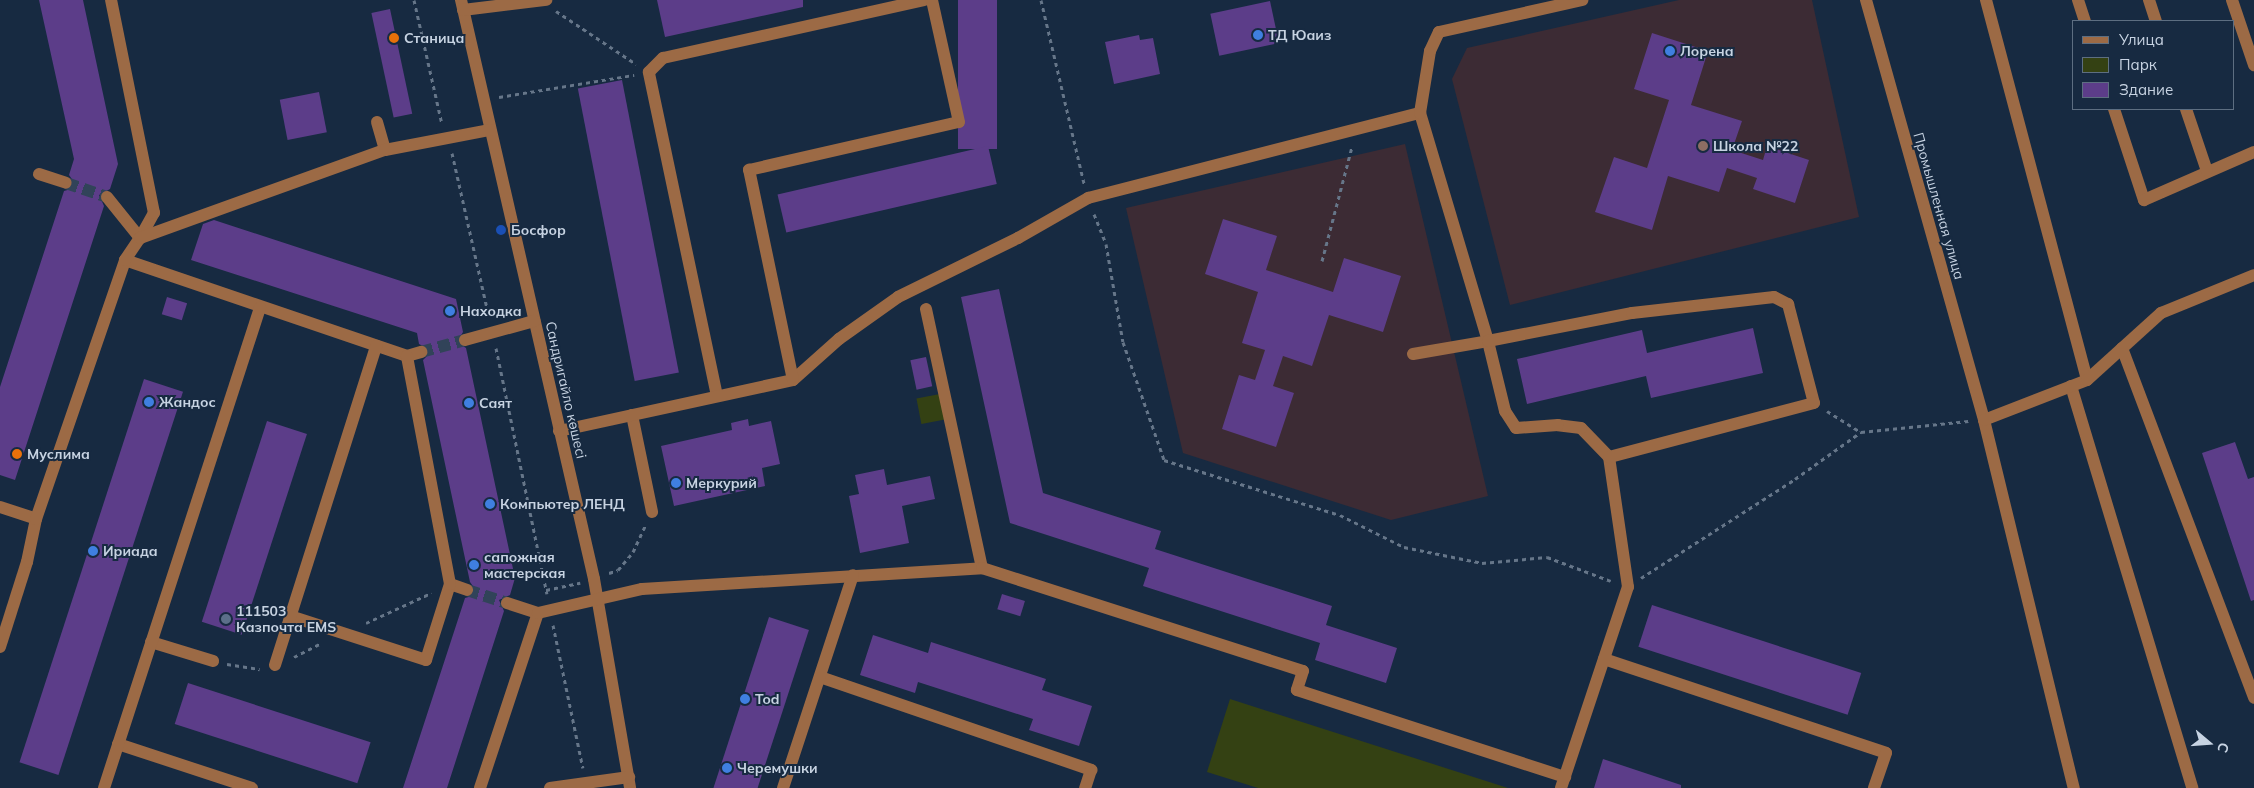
<!DOCTYPE html>
<html>
<head>
<meta charset="utf-8">
<style>
  body { margin:0 }
  #map { position:relative; width:2254px; height:788px; overflow:hidden; background:#172a41; font-family:Mulish,sans-serif }
  div>[style] { position:absolute }
  .commercial>* { inset:0; background:#3c2b34 }
  .green>* { inset:0; background:#344113; transform-origin:0 0 }
  .building>* { inset:0; background:#5c3d89; transform-origin:0 0 }
  .minor-tunnel>* { height:12px; margin-top:-6px; transform-origin:0; background:repeating-linear-gradient(90deg,#314359 0 12px,transparent 0 18px) }
  .path>* { height:3px; margin-top:-1.5px; transform-origin:0; background:repeating-linear-gradient(90deg,#667689 0 4px,transparent 0 8px) }
  .minor>* { height:12px; margin:-6px; padding:0 6px; transform-origin:6px; border-radius:6px; background:#9c6a45 }
  .dots>* { width:14px; height:14px; translate:-50% -50%; box-sizing:border-box; border:2px solid #172a41; border-radius:50% }
  span { translate:-50% -50%; white-space:nowrap; text-align:center; line-height:1.15; -webkit-text-stroke:4px #172a41; paint-order:stroke }
  .poi-label { font-size:14px; color:#c7d3e2; font-weight:700 }
  .left { translate:0 -50%; text-align:left }
  .street-label { font-size:14px; color:#c7d3e2 }
  .legend { position:absolute; left:2072px; top:20px; width:162px; height:90px; box-sizing:border-box; background:#172a41; border:1px solid #5d6e81; margin:0; padding:6px 9px; list-style:none; font-size:15px; color:#c7d3e2 }
  .legend li { display:flex; align-items:center; gap:10px; height:25px }
  .legend b { width:25px; border:1px solid #5d6e81 }
  .north { position:absolute; left:2184px; top:718px; width:50px; height:50px; -webkit-text-stroke:4px #172a41; paint-order:stroke; rotate:108deg; font-size:14px; font-weight:700; line-height:20px; text-align:center; color:#c7d3e2 }
  .north::after { content:''; display:block; margin:auto; width:18px; height:22px; background:#c7d3e2; clip-path:polygon(50% 0,100% 100%,50% 72%,0 100%) }
</style>
</head>
<body>
<div id="map">
  <div class="commercial">
    <i style="clip-path:polygon(1679px 0,1812px 0,1859px 217px,1510px 305px,1452px 79px,1467px 48px)"></i>
    <i style="clip-path:polygon(1405px 144px,1488px 496px,1391px 520px,1183px 453px,1126px 208px)"></i>
  </div>
  <div class="green">
    <i style="left:940px;top:394px;width:26px;height:24px;rotate:79deg"></i>
    <i style="clip-path:polygon(1230px 699px,1508px 788px,1258px 788px,1207px 772px)"></i>
  </div>
  <div class="building">
    <i style="clip-path:polygon(39px 0,83px 0,118px 164px,110px 189px,99px 195px,104px 206px,15px 480px,0 475px,0 387px,64px 191px,71px 189px,74px 182px,69px 175px,74px 159px)"></i>
    <i style="clip-path:polygon(657px 0,803px 0,803px 7px,665px 37px)"></i>
    <i style="left:958px;top:0;width:39px;height:149px"></i>
    <i style="left:1270px;top:1px;width:43px;height:61px;rotate:78deg"></i>
    <i style="left:390px;top:9px;width:107px;height:19px;rotate:78deg"></i>
    <i style="clip-path:polygon(1652px 33px,1708px 51px,1691px 105px,1742px 121px,1732px 150px,1763px 160px,1767px 146px,1809px 160px,1795px 203px,1753px 189px,1757px 178px,1727px 168px,1719px 192px,1668px 176px,1652px 230px,1595px 212px,1614px 157px,1647px 168px,1669px 100px,1634px 89px)"></i>
    <i style="clip-path:polygon(1139px 35px,1140px 40px,1153px 38px,1160px 74px,1114px 84px,1105px 42px)"></i>
    <i style="left:622px;top:80px;width:298px;height:45px;rotate:79deg"></i>
    <i style="left:319px;top:92px;width:41px;height:40px;rotate:79deg"></i>
    <i style="left:988px;top:146px;width:39px;height:216px;rotate:77deg"></i>
    <i style="clip-path:polygon(1223px 219px,1277px 236px,1266px 270px,1333px 292px,1344px 258px,1401px 276px,1383px 332px,1329px 315px,1312px 366px,1283px 356px,1273px 386px,1294px 393px,1276px 447px,1222px 429px,1239px 375px,1255px 380px,1265px 350px,1242px 343px,1258px 292px,1205px 274px)"></i>
    <i style="clip-path:polygon(214px 220px,456px 299px,463px 332px,457px 342px,466px 348px,515px 578px,510px 595px,499px 600px,504px 611px,447px 788px,403px 788px,465px 598px,472px 596px,475px 589px,470px 582px,423px 360px,429px 354px,429px 349px,419px 344px,417px 333px,191px 260px,203px 224px)"></i>
    <i style="clip-path:polygon(999px 289px,1043px 493px,1161px 531px,1155px 549px,1332px 606px,1326px 625px,1397px 648px,1386px 683px,1315px 660px,1320px 643px,1143px 586px,1149px 568px,1010px 523px,961px 297px)"></i>
    <i style="left:167px;top:297px;width:21px;height:18px;rotate:17deg"></i>
    <i style="clip-path:polygon(1753px 328px,1763px 373px,1651px 398px,1646px 376px,1527px 404px,1517px 359px,1642px 330px,1647px 353px)"></i>
    <i style="left:926px;top:357px;width:30px;height:16px;rotate:78deg"></i>
    <i style="left:144px;top:379px;width:41px;height:403px;rotate:18deg"></i>
    <i style="clip-path:polygon(748px 419px,749px 426px,771px 421px,780px 464px,762px 468px,765px 486px,674px 506px,661px 446px,732px 430px,731px 423px)"></i>
    <i style="left:267px;top:421px;width:42px;height:211px;rotate:18deg"></i>
    <i style="clip-path:polygon(2235px 442px,2248px 479px,2254px 477px,2254px 600px,2251px 601px,2202px 453px)"></i>
    <i style="clip-path:polygon(884px 469px,887px 485px,930px 476px,935px 499px,902px 506px,909px 543px,860px 553px,849px 496px,859px 494px,855px 475px)"></i>
    <i style="left:1002px;top:594px;width:24px;height:16px;rotate:17deg"></i>
    <i style="left:1652px;top:605px;width:220px;height:44px;rotate:18deg"></i>
    <i style="left:769px;top:617px;width:42px;height:180px;rotate:18deg"></i>
    <i style="clip-path:polygon(873px 635px,928px 653px,931px 642px,1046px 679px,1042px 690px,1092px 706px,1079px 746px,1029px 730px,1033px 719px,918px 682px,915px 693px,860px 675px)"></i>
    <i style="left:188px;top:683px;width:192px;height:43px;rotate:18deg"></i>
    <i style="clip-path:polygon(1603px 759px,1681px 785px,1681px 788px,1594px 788px)"></i>
  </div>
  <div class="minor-tunnel">
    <i style="left:66px;top:183px;width:43px;rotate:18.9deg"></i>
    <i style="left:421px;top:352px;width:46px;rotate:-15.3deg"></i>
    <i style="left:467px;top:590px;width:42px;rotate:18deg"></i>
  </div>
  <div class="path">
    <i style="left:414px;top:0;width:127px;rotate:77.3deg"></i>
    <i style="left:1041px;top:0;width:189px;rotate:76.8deg"></i>
    <i style="left:556px;top:11px;width:96px;rotate:33.5deg"></i>
    <i style="left:499px;top:97px;width:137px;rotate:-9.3deg"></i>
    <i style="left:452px;top:153px;width:168px;rotate:77.3deg"></i>
    <i style="left:1094px;top:214px;width:32px;rotate:68deg"></i>
    <i style="left:1106px;top:244px;width:99px;rotate:80.2deg"></i>
    <i style="left:1123px;top:342px;width:125px;rotate:70.8deg"></i>
    <i style="left:1164px;top:460px;width:184px;rotate:17.4deg"></i>
    <i style="left:1340px;top:515px;width:72px;rotate:26.6deg"></i>
    <i style="left:1404px;top:547px;width:80px;rotate:11.6deg"></i>
    <i style="left:1482px;top:563px;width:65px;rotate:-5.3deg"></i>
    <i style="left:1547px;top:557px;width:68px;rotate:20.6deg"></i>
    <i style="left:1322px;top:261px;width:118px;rotate:-75.3deg"></i>
    <i style="left:496px;top:348px;width:251px;rotate:78.3deg"></i>
    <i style="left:1827px;top:411px;width:40px;rotate:32deg"></i>
    <i style="left:609px;top:573px;width:9px;rotate:-18deg"></i>
    <i style="left:618px;top:570px;width:23px;rotate:-50deg"></i>
    <i style="left:633px;top:552px;width:29px;rotate:-65deg"></i>
    <i style="left:1641px;top:578px;width:183px;rotate:-32.7deg"></i>
    <i style="left:1795px;top:479px;width:81px;rotate:-35.5deg"></i>
    <i style="left:1861px;top:432px;width:108px;rotate:-5.9deg"></i>
    <i style="left:546px;top:590px;width:35px;rotate:-12deg"></i>
    <i style="left:366px;top:623px;width:72px;rotate:-24.8deg"></i>
    <i style="left:553px;top:625px;width:146px;rotate:78.2deg"></i>
    <i style="left:294px;top:657px;width:31px;rotate:-27deg"></i>
    <i style="left:227px;top:664px;width:33px;rotate:9deg"></i>
  </div>
  <div class="minor">
    <i style="left:461px;top:0;width:594px;rotate:77.06deg"></i>
    <i style="left:594px;top:579px;width:212px;rotate:80.2deg"></i>
    <i style="left:1866px;top:0;width:436px;rotate:74.3deg"></i>
    <i style="left:1984px;top:420px;width:379px;rotate:76.3deg"></i>
    <i style="left:1986px;top:0;width:393px;rotate:75.1deg"></i>
    <i style="left:2078px;top:0;width:22px;rotate:72deg"></i>
    <i style="left:2149px;top:0;width:22px;rotate:72deg"></i>
    <i style="left:2232px;top:0;width:69px;rotate:71.3deg"></i>
    <i style="left:463px;top:10px;width:84px;rotate:-6.9deg"></i>
    <i style="left:2114px;top:109px;width:96px;rotate:71.8deg"></i>
    <i style="left:2144px;top:200px;width:120px;rotate:-23.6deg"></i>
    <i style="left:2186px;top:109px;width:65px;rotate:71.3deg"></i>
    <i style="left:377px;top:122px;width:29px;rotate:74deg"></i>
    <i style="left:39px;top:174px;width:28px;rotate:18deg"></i>
    <i style="left:107px;top:197px;width:53px;rotate:51.2deg"></i>
    <i style="left:140px;top:238px;width:29px;rotate:-61deg"></i>
    <i style="left:154px;top:213px;width:217px;rotate:-101.4deg"></i>
    <i style="left:125px;top:260px;width:298px;rotate:18.8deg"></i>
    <i style="left:407px;top:356px;width:15px;rotate:-16deg"></i>
    <i style="left:926px;top:309px;width:265px;rotate:77.8deg"></i>
    <i style="left:465px;top:340px;width:72px;rotate:-15.4deg"></i>
    <i style="left:2122px;top:348px;width:374px;rotate:69.3deg"></i>
    <i style="left:1413px;top:354px;width:76px;rotate:-9.8deg"></i>
    <i style="left:1488px;top:341px;width:238px;rotate:-106.6deg"></i>
    <i style="left:793px;top:380px;width:62px;rotate:-41.7deg"></i>
    <i style="left:839px;top:339px;width:72px;rotate:-35.4deg"></i>
    <i style="left:898px;top:297px;width:134px;rotate:-26.2deg"></i>
    <i style="left:1018px;top:238px;width:81px;rotate:-29.7deg"></i>
    <i style="left:1088px;top:198px;width:343px;rotate:-14.4deg"></i>
    <i style="left:1420px;top:113px;width:63px;rotate:-80.8deg"></i>
    <i style="left:1430px;top:51px;width:21px;rotate:-65deg"></i>
    <i style="left:1439px;top:32px;width:147px;rotate:-12.6deg"></i>
    <i style="left:2071px;top:386px;width:420px;rotate:73.2deg"></i>
    <i style="left:717px;top:396px;width:331px;rotate:-101.9deg"></i>
    <i style="left:649px;top:72px;width:20px;rotate:-45deg"></i>
    <i style="left:663px;top:58px;width:267px;rotate:-12.5deg"></i>
    <i style="left:632px;top:415px;width:99px;rotate:78.3deg"></i>
    <i style="left:1984px;top:420px;width:110px;rotate:-21.2deg"></i>
    <i style="left:2087px;top:380px;width:100px;rotate:-42.2deg"></i>
    <i style="left:2161px;top:313px;width:100px;rotate:-22.2deg"></i>
    <i style="left:559px;top:431px;width:239px;rotate:-12.3deg"></i>
    <i style="left:793px;top:380px;width:215px;rotate:-101.8deg"></i>
    <i style="left:749px;top:170px;width:215px;rotate:-12.9deg"></i>
    <i style="left:959px;top:122px;width:125px;rotate:-102.5deg"></i>
    <i style="left:0;top:507px;width:38px;rotate:18deg"></i>
    <i style="left:450px;top:584px;width:18px;rotate:19deg"></i>
    <i style="left:507px;top:603px;width:33px;rotate:18deg"></i>
    <i style="left:290px;top:616px;width:143px;rotate:17.9deg"></i>
    <i style="left:426px;top:660px;width:80px;rotate:-72.5deg"></i>
    <i style="left:450px;top:584px;width:232px;rotate:-100.7deg"></i>
    <i style="left:151px;top:642px;width:65px;rotate:17deg"></i>
    <i style="left:0;top:647px;width:89px;rotate:-72.4deg"></i>
    <i style="left:27px;top:562px;width:44px;rotate:-78.2deg"></i>
    <i style="left:36px;top:519px;width:274px;rotate:-71deg"></i>
    <i style="left:125px;top:260px;width:27px;rotate:-56deg"></i>
    <i style="left:140px;top:238px;width:260px;rotate:-19.8deg"></i>
    <i style="left:385px;top:150px;width:107px;rotate:-10.8deg"></i>
    <i style="left:1604px;top:659px;width:297px;rotate:18.4deg"></i>
    <i style="left:1886px;top:753px;width:37px;rotate:109deg"></i>
    <i style="left:275px;top:665px;width:335px;rotate:-72.4deg"></i>
    <i style="left:820px;top:677px;width:287px;rotate:18.9deg"></i>
    <i style="left:1091px;top:770px;width:19px;rotate:108deg"></i>
    <i style="left:118px;top:744px;width:141px;rotate:18.2deg"></i>
    <i style="left:104px;top:788px;width:505px;rotate:-72deg"></i>
    <i style="left:480px;top:788px;width:184px;rotate:-71.7deg"></i>
    <i style="left:538px;top:613px;width:107px;rotate:-13deg"></i>
    <i style="left:642px;top:589px;width:341px;rotate:-3.5deg"></i>
    <i style="left:982px;top:568px;width:337px;rotate:17.8deg"></i>
    <i style="left:1303px;top:671px;width:20px;rotate:108deg"></i>
    <i style="left:1297px;top:690px;width:282px;rotate:18deg"></i>
    <i style="left:550px;top:788px;width:80px;rotate:-7.9deg"></i>
    <i style="left:783px;top:788px;width:224px;rotate:-71.8deg"></i>
    <i style="left:1561px;top:788px;width:212px;rotate:-71.6deg"></i>
    <i style="left:1628px;top:587px;width:131px;rotate:-98.3deg"></i>
    <i style="left:1609px;top:457px;width:40px;rotate:-134deg"></i>
    <i style="left:1581px;top:428px;width:23px;rotate:-173deg"></i>
    <i style="left:1558px;top:425px;width:42px;rotate:175.9deg"></i>
    <i style="left:1516px;top:428px;width:20px;rotate:-123deg"></i>
    <i style="left:1505px;top:411px;width:72px;rotate:-103.7deg"></i>
    <i style="left:1488px;top:341px;width:147px;rotate:-11deg"></i>
    <i style="left:1632px;top:313px;width:143px;rotate:-6.4deg"></i>
    <i style="left:1774px;top:297px;width:16px;rotate:27deg"></i>
    <i style="left:1788px;top:304px;width:102px;rotate:75.3deg"></i>
    <i style="left:1814px;top:403px;width:212px;rotate:165.2deg"></i>
  </div>
  <div class="dots">
    <i style="left:1258px;top:35px;background:#3f7fe0"></i>
    <i style="left:394px;top:38px;background:#e8710a"></i>
    <i style="left:1670px;top:51px;background:#3f7fe0"></i>
    <i style="left:1703px;top:146px;background:#8d6e63"></i>
    <i style="left:501px;top:230px;background:#1a4fb4"></i>
    <i style="left:450px;top:311px;background:#3f7fe0"></i>
    <i style="left:149px;top:402px;background:#3f7fe0"></i>
    <i style="left:469px;top:403px;background:#3f7fe0"></i>
    <i style="left:17px;top:454px;background:#e8710a"></i>
    <i style="left:676px;top:483px;background:#3f7fe0"></i>
    <i style="left:490px;top:504px;background:#3f7fe0"></i>
    <i style="left:93px;top:551px;background:#3f7fe0"></i>
    <i style="left:474px;top:565px;background:#3f7fe0"></i>
    <i style="left:226px;top:619px;background:#5c6f8a"></i>
    <i style="left:745px;top:699px;background:#3f7fe0"></i>
    <i style="left:727px;top:768px;background:#3f7fe0"></i>
  </div>
  <div class="poi-label">
    <span class="left" style="left:1268px;top:35px">ТД Юаиз</span>
    <span class="left" style="left:404px;top:38px">Станица</span>
    <span class="left" style="left:1680px;top:51px">Лорена</span>
    <span class="left" style="left:1713px;top:146px">Школа №22</span>
    <span class="left" style="left:511px;top:230px">Босфор</span>
    <span class="left" style="left:460px;top:311px">Находка</span>
    <span class="left" style="left:159px;top:402px">Жандос</span>
    <span class="left" style="left:479px;top:403px">Саят</span>
    <span class="left" style="left:27px;top:454px">Муслима</span>
    <span class="left" style="left:686px;top:483px">Меркурий</span>
    <span class="left" style="left:500px;top:504px">Компьютер ЛЕНД</span>
    <span class="left" style="left:103px;top:551px">Ириада</span>
    <span class="left" style="left:484px;top:565px">сапожная<br>мастерская</span>
    <span class="left" style="left:236px;top:619px">111503<br>Казпочта EMS</span>
    <span class="left" style="left:755px;top:699px">Tod</span>
    <span class="left" style="left:737px;top:768px">Черемушки</span>
  </div>
  <div class="street-label">
    <span style="left:1939px;top:206px;rotate:74deg">Промышленная улица</span>
    <span style="left:566px;top:390px;rotate:77deg">Сандригайло көшесі</span>
  </div>
  <ul class="legend">
  <li><b style="height:6px;background:#9c6a45"></b>Улица</li>
  <li><b style="height:14px;background:#344113"></b>Парк</li>
  <li><b style="height:14px;background:#5c3d89"></b>Здание</li>
  </ul>
  <div class="north">С</div>
</div>
</body>
</html>
